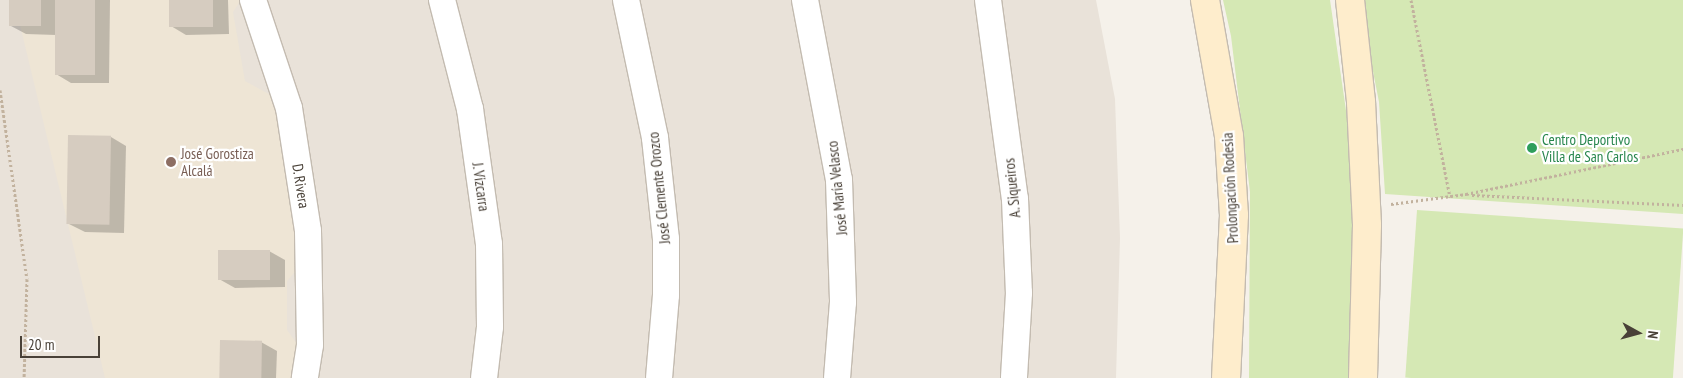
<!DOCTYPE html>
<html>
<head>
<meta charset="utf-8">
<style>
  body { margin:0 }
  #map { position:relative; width:1683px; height:378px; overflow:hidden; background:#f5f1ea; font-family:"PT Sans Narrow",sans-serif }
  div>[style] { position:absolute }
  .residential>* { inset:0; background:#e9e2d9 }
  .education>* { inset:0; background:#eee5d5 }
  .green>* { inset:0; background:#d5e8b4; transform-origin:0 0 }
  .shadow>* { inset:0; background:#0003 }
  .building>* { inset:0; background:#d6ccc0; transform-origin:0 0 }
  .path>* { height:3px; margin-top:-1.5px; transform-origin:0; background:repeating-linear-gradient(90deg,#c2b29e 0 2.5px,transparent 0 5px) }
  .roads { filter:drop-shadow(1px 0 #c3bbb0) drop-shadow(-1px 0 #c3bbb0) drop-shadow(0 1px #c3bbb0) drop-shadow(0 -1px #c3bbb0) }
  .street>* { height:26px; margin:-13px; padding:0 13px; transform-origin:13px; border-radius:13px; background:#fff }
  .secondary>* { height:28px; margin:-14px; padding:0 14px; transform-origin:14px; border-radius:14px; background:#feedcc }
  .dots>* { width:14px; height:14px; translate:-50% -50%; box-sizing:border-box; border:2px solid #fff; border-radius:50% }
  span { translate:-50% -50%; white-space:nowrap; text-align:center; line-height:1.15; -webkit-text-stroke:4.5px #fff; paint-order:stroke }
  .leisure-label { font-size:15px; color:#27864d }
  .left { translate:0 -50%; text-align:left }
  .education-label { font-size:15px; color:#785e54 }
  .street-label { font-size:15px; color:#494138 }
  .north { position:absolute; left:1613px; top:308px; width:50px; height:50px; -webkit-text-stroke:4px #fff; paint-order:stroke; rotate:97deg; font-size:14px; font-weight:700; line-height:20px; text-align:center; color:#494138 }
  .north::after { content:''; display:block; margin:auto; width:18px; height:22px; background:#494138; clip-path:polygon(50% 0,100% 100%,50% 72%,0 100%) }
  .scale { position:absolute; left:20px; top:336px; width:80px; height:22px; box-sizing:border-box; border:2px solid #494138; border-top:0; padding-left:6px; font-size:15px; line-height:18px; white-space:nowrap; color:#494138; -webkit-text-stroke:4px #fff; paint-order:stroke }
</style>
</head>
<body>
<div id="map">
  <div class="residential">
    <i style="clip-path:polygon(0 0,1096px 0,1115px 99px,1120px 238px,1116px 378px,0 378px)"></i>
  </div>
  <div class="education">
    <i style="clip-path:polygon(14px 0,241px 0,233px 12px,245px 81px,280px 100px,301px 265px,287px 281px,287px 330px,303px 352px,298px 378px,105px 378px)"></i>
  </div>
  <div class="green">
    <i style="clip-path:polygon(1223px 0,1330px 0,1354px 166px,1355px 378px,1249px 378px,1250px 192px,1231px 36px)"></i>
    <i style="clip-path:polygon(1359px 0,1683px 0,1683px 214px,1385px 194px,1379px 102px)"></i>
    <i style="left:1417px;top:210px;width:267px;height:168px;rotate:4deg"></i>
  </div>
  <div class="shadow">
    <i style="clip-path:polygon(11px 0,110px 0,109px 83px,71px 83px,56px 74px,56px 35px,26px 34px,11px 26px)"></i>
    <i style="clip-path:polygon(171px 0,228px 0,229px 34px,186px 35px,171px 26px)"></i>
    <i style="clip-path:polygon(69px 136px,111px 137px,126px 146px,124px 233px,85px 232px,69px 224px)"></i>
    <i style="clip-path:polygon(269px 251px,285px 260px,285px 287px,235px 288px,219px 279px)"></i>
    <i style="clip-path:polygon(261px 342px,277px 351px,276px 378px,221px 378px)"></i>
  </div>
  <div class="building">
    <i style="left:9px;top:0;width:32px;height:26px"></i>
    <i style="left:55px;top:0;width:40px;height:75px"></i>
    <i style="left:169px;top:0;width:44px;height:27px"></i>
    <i style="left:68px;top:135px;width:43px;height:89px;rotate:1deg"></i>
    <i style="left:218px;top:250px;width:52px;height:30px"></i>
    <i style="left:220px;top:340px;width:42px;height:38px;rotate:1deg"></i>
  </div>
  <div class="path">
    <i style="left:1411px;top:0;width:201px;rotate:78.8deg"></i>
    <i style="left:0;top:90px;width:191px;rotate:81.9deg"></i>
    <i style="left:27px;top:279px;width:99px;rotate:91.7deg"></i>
    <i style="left:1472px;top:195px;width:211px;rotate:2.7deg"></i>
    <i style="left:1391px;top:204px;width:76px;rotate:-7.6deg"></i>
    <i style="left:1466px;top:194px;width:222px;rotate:-11.7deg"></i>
  </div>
  <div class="roads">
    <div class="street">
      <i style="left:253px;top:0;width:114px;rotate:71.6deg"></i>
      <i style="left:289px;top:108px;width:124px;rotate:81.2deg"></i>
      <i style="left:308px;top:231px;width:114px;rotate:89deg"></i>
      <i style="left:310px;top:345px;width:33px;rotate:99deg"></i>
      <i style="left:442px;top:0;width:113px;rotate:75.6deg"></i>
      <i style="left:470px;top:109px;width:136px;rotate:82deg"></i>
      <i style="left:489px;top:244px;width:83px;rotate:89.3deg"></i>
      <i style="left:490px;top:327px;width:51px;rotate:96.7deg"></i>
      <i style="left:626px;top:0;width:141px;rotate:78.1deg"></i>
      <i style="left:655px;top:138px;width:102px;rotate:83.8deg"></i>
      <i style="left:666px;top:239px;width:56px;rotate:90deg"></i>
      <i style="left:666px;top:295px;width:83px;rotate:94.8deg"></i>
      <i style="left:805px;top:0;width:183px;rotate:79.3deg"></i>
      <i style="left:839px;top:180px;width:122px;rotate:88.1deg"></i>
      <i style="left:843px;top:302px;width:76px;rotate:94.5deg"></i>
      <i style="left:988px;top:0;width:201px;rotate:82.3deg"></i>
      <i style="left:1015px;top:199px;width:94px;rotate:87.6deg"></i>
      <i style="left:1019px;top:293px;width:85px;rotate:93.4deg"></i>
    </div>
    <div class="secondary">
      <i style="left:1205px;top:0;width:138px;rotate:80deg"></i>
      <i style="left:1229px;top:136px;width:79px;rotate:86.4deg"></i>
      <i style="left:1234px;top:215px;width:163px;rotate:92.8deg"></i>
      <i style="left:1350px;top:0;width:103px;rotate:83.8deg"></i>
      <i style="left:1361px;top:102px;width:123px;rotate:87.2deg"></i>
      <i style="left:1367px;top:225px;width:153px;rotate:91.5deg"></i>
    </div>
  </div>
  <div class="dots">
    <i style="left:1532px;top:148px;background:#2e9e5b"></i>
    <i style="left:171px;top:162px;background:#8d6e63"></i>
  </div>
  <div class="leisure-label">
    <span class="left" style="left:1542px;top:148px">Centro Deportivo<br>Villa de San Carlos</span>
  </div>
  <div class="education-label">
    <span class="left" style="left:181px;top:162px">José Gorostiza<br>Alcalá</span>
  </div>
  <div class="street-label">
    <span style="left:301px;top:186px;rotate:81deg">D. Rivera</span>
    <span style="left:481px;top:187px;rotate:82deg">J. Vizcarra</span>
    <span style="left:659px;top:188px;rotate:-96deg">José Clemente Orozco</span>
    <span style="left:837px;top:188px;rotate:-96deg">José María Velasco</span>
    <span style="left:1012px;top:188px;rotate:-96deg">A. Siqueiros</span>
    <span style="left:1230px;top:188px;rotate:-93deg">Prolongación Rodesia</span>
  </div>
  <div class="north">N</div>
  <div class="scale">20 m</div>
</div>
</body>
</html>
